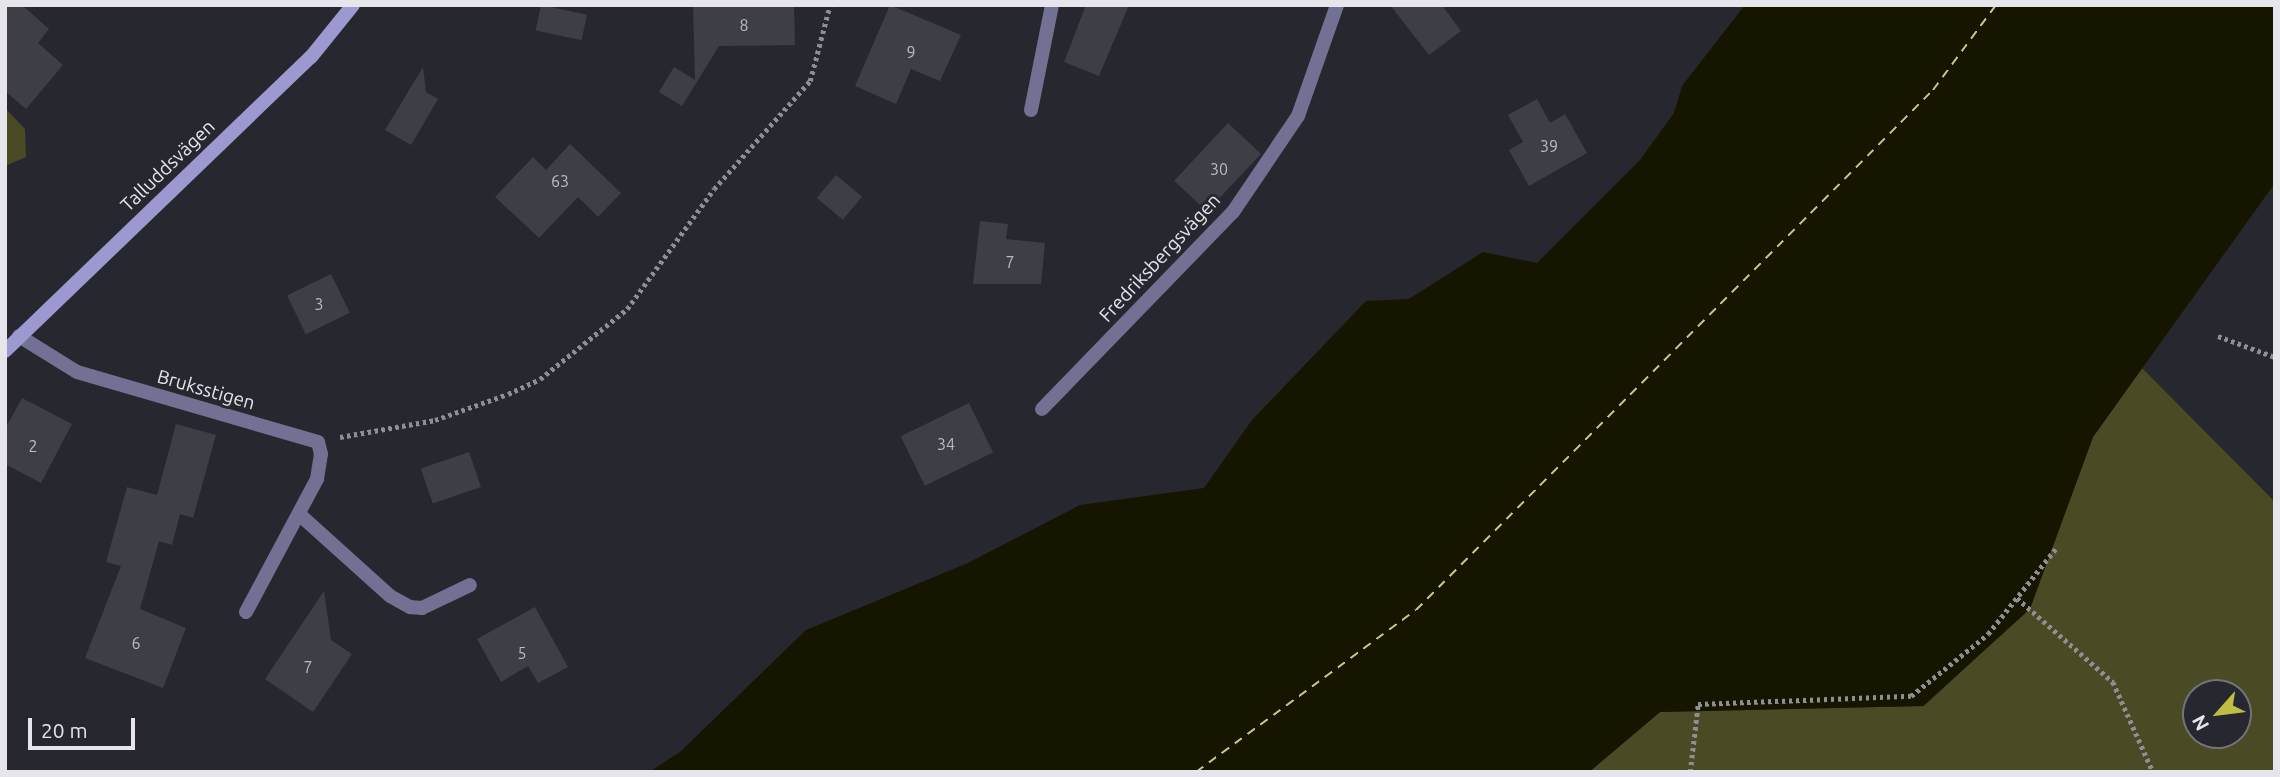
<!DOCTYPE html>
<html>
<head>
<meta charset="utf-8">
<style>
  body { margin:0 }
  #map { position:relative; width:2280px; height:777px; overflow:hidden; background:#27272f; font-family:Ubuntu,sans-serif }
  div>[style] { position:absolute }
  .green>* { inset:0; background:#4a4a25 }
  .water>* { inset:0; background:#161500 }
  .ferry>* { height:2px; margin-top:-1px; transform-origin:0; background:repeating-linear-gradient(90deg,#c9ca85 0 9px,transparent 0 16px) }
  .building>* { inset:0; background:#3e3e47; transform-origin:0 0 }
  .path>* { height:4.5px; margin-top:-2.25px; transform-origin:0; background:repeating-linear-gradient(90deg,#8e8e95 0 3.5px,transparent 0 7px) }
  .lane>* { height:14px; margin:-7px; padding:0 7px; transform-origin:7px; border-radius:7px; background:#727093 }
  .street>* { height:14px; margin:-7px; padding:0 7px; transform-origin:7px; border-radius:7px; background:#727093 }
  .secondary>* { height:14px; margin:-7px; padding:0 7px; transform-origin:7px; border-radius:7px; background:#9c98d0 }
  span { translate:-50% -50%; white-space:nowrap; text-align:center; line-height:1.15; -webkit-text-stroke:6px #27272f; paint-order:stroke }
  .number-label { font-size:16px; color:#bbbbc2 }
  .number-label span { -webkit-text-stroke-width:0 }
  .street-label { font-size:19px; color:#e5e5eb }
  .frame { position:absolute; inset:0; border:7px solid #e5e5eb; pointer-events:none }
  .north { position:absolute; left:2182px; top:679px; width:70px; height:70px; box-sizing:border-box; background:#27272f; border:2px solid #73737a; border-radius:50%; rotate:242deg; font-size:19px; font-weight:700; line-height:28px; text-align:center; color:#e5e5eb }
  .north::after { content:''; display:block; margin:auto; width:24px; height:32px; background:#bfbe42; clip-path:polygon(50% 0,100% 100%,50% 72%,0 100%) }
  .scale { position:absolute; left:28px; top:718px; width:107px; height:32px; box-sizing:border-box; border:4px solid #e5e5eb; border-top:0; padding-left:9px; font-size:21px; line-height:24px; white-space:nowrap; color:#e5e5eb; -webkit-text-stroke:5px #27272f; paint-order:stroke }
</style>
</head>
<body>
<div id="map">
  <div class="green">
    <i style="clip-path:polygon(5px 108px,25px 129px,26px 157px,5px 166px)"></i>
    <i style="clip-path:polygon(evenodd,2142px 368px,2275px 502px,2275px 772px,1589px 772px,1660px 712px,1924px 706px,2030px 608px,2093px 437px,2142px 368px,2196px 693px,2238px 693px,2238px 735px,2196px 735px,2196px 693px)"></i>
  </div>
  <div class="water">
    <i style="clip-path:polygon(1745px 5px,2275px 5px,2275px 183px,2093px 437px,2030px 609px,1923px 706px,1660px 712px,1589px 772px,649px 772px,680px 752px,806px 630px,968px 563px,1080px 505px,1204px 488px,1252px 420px,1366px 301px,1409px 299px,1483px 252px,1537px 263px,1640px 160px,1674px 113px,1682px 86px)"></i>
  </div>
  <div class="ferry">
    <i style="left:1196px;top:772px;width:273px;rotate:-36.4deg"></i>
    <i style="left:1416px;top:610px;width:733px;rotate:-45.17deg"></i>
    <i style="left:1933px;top:90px;width:106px;rotate:-53.5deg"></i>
  </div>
  <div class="building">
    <i style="clip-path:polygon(5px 5px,22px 5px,49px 29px,38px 43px,63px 65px,26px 109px,5px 91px)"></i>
    <i style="left:541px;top:5px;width:47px;height:26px;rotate:12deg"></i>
    <i style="clip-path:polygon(693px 5px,794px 5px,795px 45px,719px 46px,682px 106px,659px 92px,674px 67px,695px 80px)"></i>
    <i style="clip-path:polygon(890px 5px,961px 35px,940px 81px,911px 69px,896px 104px,855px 86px)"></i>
    <i style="clip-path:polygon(1086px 5px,1129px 5px,1099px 76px,1064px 62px)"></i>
    <i style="clip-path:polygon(1390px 5px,1442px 5px,1461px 31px,1429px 55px)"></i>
    <i style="clip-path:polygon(423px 67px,426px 92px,438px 99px,411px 145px,385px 130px)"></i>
    <i style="clip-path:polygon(1537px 99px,1550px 123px,1565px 114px,1587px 153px,1529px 186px,1509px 150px,1523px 142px,1508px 115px)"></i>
    <i style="left:1228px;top:123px;width:45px;height:79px;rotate:43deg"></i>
    <i style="clip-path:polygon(570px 144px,621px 193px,598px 217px,578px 197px,539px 238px,495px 197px,533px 157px,546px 170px)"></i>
    <i style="left:836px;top:175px;width:34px;height:30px;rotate:40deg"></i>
    <i style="clip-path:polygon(980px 221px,1008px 224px,1006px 239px,1045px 243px,1041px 284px,973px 284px)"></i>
    <i style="left:331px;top:274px;width:43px;height:49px;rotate:64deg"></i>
    <i style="clip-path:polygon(22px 398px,72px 424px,41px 483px,5px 464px,5px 429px)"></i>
    <i style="left:969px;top:403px;width:55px;height:76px;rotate:64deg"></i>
    <i style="clip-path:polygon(176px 424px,216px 435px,193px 518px,180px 514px,172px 545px,159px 541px,140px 609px,186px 628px,163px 688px,85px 658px,121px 566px,106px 562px,127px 487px,157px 495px)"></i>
    <i style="left:469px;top:452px;width:37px;height:51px;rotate:71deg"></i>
    <i style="clip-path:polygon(324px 591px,331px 640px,352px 654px,313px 712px,265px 679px)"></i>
    <i style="clip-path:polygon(535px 607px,568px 667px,538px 683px,528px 666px,501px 682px,477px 639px)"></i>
  </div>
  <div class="path">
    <i style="left:2218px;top:336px;width:61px;rotate:20.2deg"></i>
    <i style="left:340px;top:437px;width:97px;rotate:-10.1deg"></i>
    <i style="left:435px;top:420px;width:77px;rotate:-19.6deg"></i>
    <i style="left:508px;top:394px;width:35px;rotate:-25deg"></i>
    <i style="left:540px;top:379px;width:112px;rotate:-38.8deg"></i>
    <i style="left:627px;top:309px;width:148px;rotate:-54.1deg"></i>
    <i style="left:714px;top:189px;width:144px;rotate:-48.4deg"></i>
    <i style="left:810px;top:81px;width:79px;rotate:-75.3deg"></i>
    <i style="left:2017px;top:598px;width:128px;rotate:41.2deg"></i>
    <i style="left:2113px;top:682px;width:98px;rotate:66deg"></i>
    <i style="left:1690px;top:772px;width:68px;rotate:-83.3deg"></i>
    <i style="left:1698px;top:704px;width:213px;rotate:-2.2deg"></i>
    <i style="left:1911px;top:696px;width:99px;rotate:-38.8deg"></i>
    <i style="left:1988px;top:634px;width:111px;rotate:-51.6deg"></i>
  </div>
  <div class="lane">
    <i style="left:1042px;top:409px;width:274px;rotate:-45.9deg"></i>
    <i style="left:1233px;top:212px;width:116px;rotate:-55.9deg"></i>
    <i style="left:1298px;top:116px;width:118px;rotate:-70.6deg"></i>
    <i style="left:299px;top:514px;width:122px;rotate:42deg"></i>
    <i style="left:390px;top:596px;width:23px;rotate:29deg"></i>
    <i style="left:410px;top:607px;width:12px;rotate:5deg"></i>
    <i style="left:422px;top:608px;width:53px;rotate:-25.6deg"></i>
    <i style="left:246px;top:612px;width:151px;rotate:-61.9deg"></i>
    <i style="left:317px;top:479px;width:25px;rotate:-81deg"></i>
    <i style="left:321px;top:454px;width:12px;rotate:-104deg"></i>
  </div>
  <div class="street">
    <i style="left:1031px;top:110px;width:107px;rotate:-78.7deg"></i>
    <i style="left:19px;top:336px;width:68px;rotate:31.8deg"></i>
    <i style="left:77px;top:372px;width:251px;rotate:16.2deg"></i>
  </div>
  <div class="secondary">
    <i style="left:5px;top:351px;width:424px;rotate:-43.9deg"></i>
    <i style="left:311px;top:57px;width:67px;rotate:-51.1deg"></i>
  </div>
  <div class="number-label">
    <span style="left:744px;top:25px">8</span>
    <span style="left:911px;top:52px">9</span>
    <span style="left:1549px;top:146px">39</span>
    <span style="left:1219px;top:169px">30</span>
    <span style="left:560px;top:181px">63</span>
    <span style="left:1010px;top:262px">7</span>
    <span style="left:319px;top:304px">3</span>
    <span style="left:946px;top:444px">34</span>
    <span style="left:33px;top:446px">2</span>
    <span style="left:136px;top:643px">6</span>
    <span style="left:522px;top:653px">5</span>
    <span style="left:308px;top:667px">7</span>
  </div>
  <div class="street-label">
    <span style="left:168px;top:166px;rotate:-44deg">Talluddsvägen</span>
    <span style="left:1160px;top:258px;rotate:-47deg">Fredriksbergsvägen</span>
    <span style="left:206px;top:390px;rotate:16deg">Bruksstigen</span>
  </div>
  <div class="frame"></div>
  <div class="north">N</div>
  <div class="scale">20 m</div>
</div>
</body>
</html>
